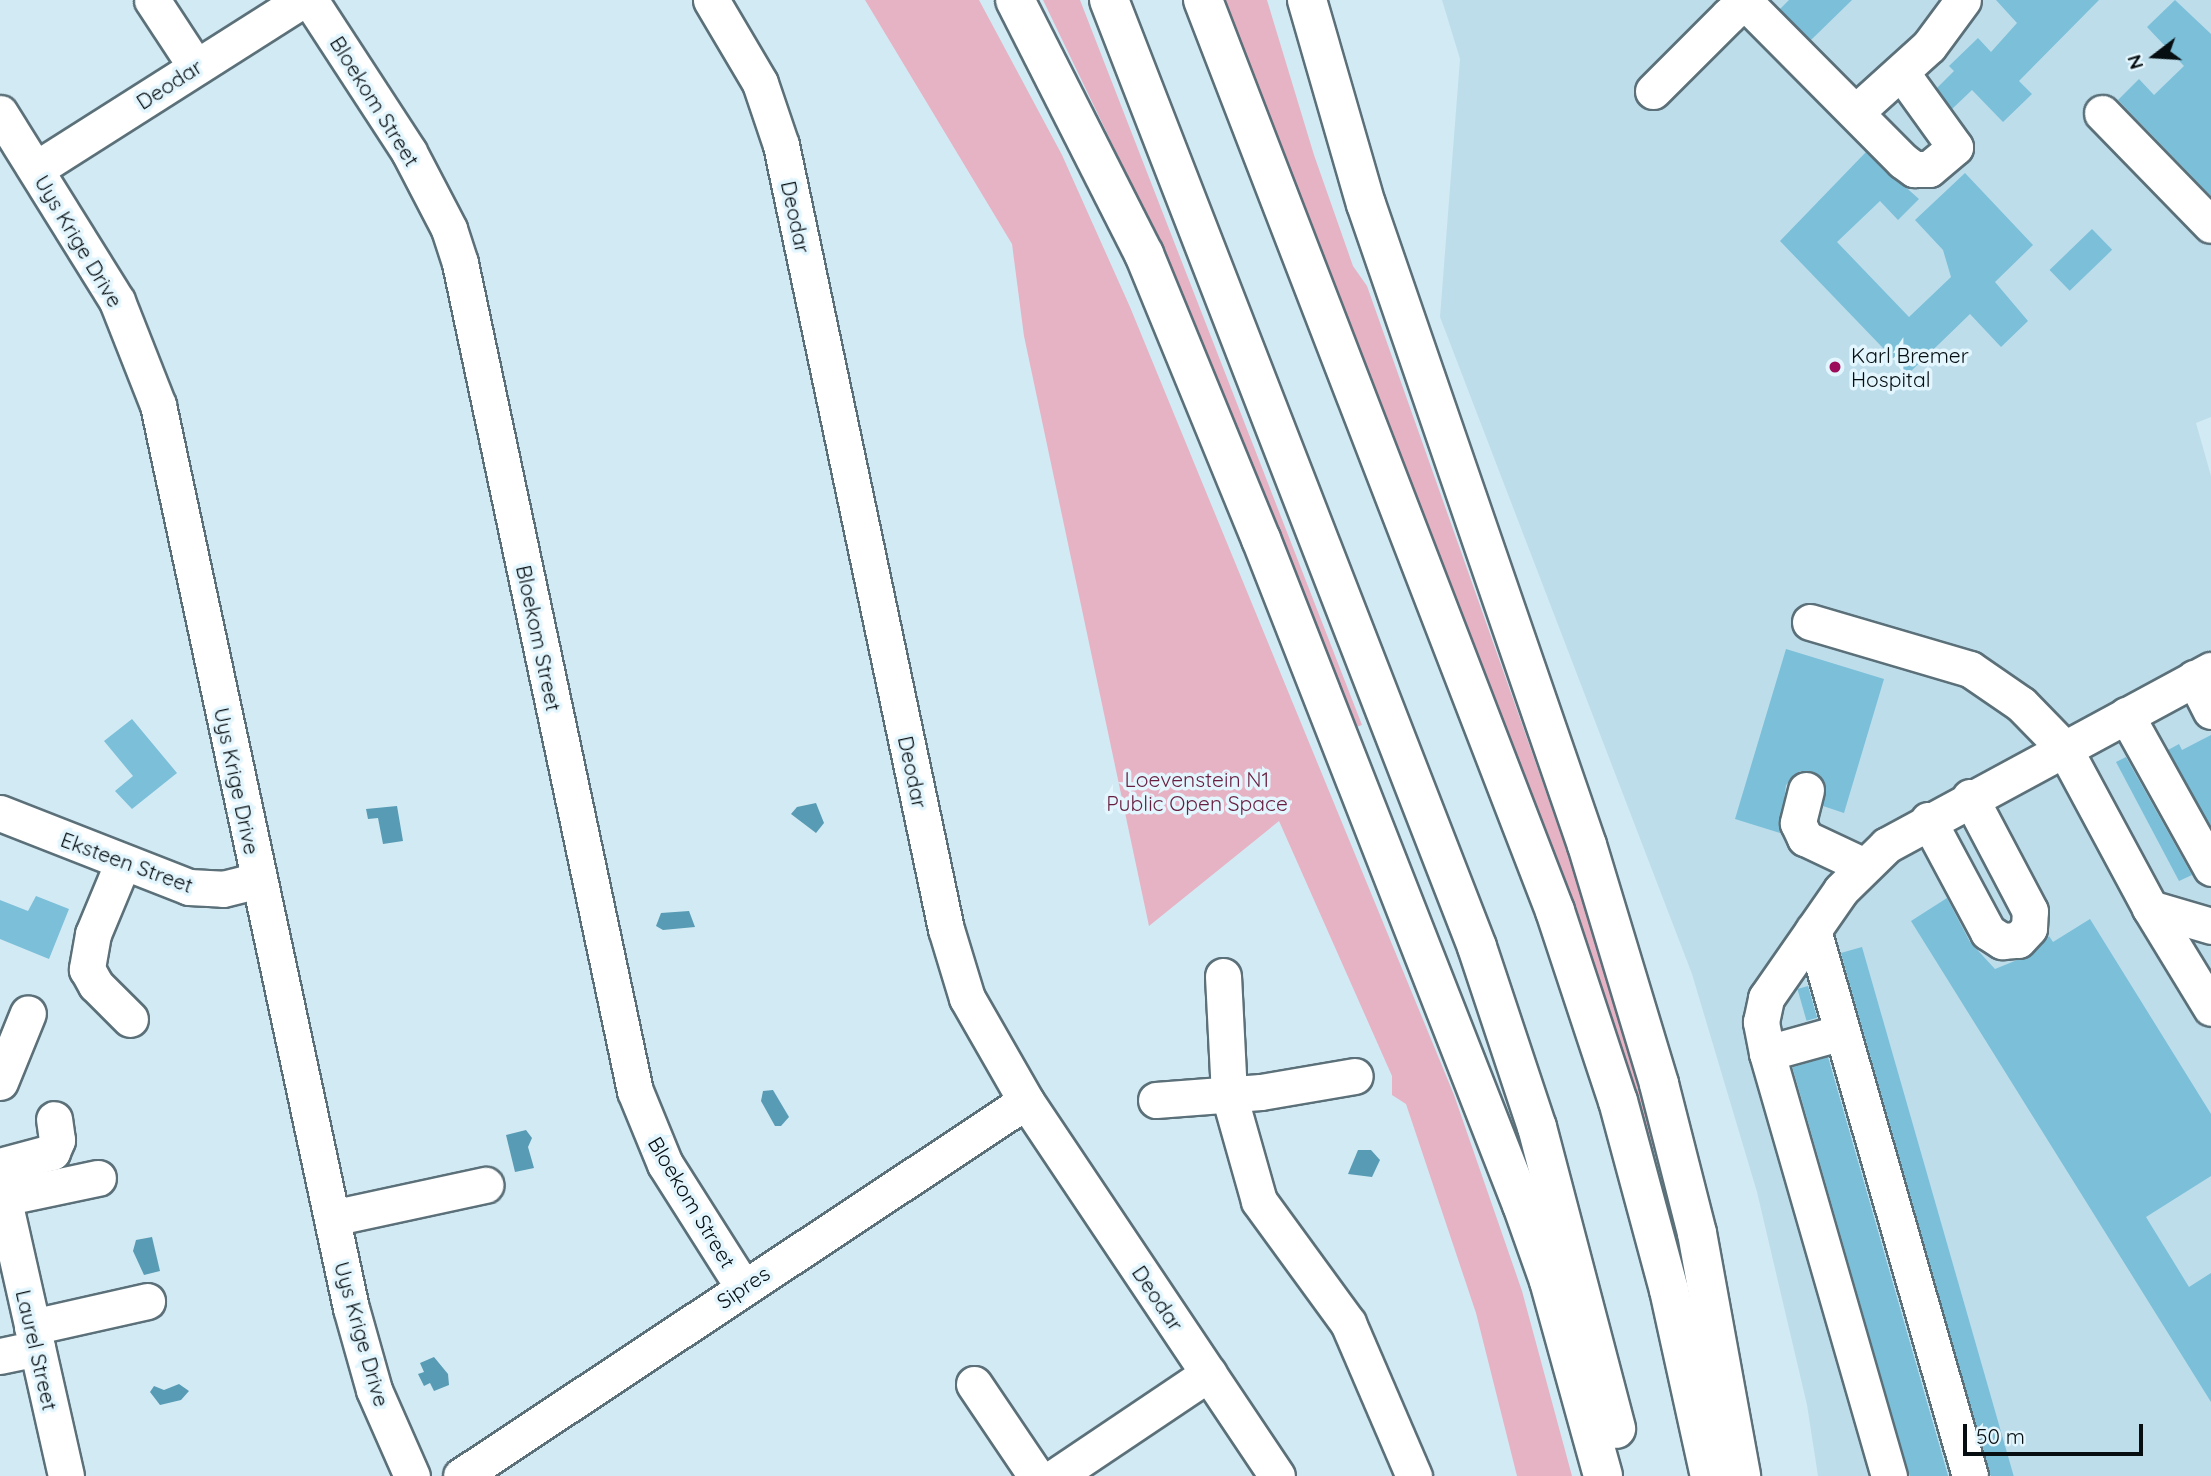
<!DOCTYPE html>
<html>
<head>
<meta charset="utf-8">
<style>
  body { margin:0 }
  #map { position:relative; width:2211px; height:1476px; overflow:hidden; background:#d2eaf4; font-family:Quicksand,sans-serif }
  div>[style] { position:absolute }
  .built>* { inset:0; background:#bdddeb }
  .green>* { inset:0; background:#e6b3c5 }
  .water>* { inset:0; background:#589bb4 }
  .building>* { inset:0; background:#7bbfd9; transform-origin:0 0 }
  .roads { filter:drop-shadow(2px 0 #5b7079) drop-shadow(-2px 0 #5b7079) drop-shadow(0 2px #5b7079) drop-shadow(0 -2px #5b7079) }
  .minor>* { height:35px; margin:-17.5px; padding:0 17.5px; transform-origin:17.5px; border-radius:17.5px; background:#fff }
  .highway>* { height:38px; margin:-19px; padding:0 19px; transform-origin:19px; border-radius:19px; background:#fff }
  .dots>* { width:19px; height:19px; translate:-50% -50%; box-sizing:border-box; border:4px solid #e3f6fe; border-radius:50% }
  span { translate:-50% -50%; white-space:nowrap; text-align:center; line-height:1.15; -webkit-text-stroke:7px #e3f6fe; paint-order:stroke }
  .street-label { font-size:21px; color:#060e11 }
  .poi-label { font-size:21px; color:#060e11 }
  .left { translate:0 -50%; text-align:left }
  .park-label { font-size:21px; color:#671f40 }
  .north { position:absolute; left:2120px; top:21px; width:70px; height:70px; -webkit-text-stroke:5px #e3f6fe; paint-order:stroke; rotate:253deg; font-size:19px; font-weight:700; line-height:28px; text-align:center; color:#060e11 }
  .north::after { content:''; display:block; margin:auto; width:24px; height:32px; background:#060e11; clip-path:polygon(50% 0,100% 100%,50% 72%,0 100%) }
  .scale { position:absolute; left:1963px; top:1424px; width:180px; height:32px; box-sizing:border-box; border:4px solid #060e11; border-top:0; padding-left:9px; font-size:21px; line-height:24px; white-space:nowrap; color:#060e11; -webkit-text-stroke:5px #e3f6fe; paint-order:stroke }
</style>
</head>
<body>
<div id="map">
  <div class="built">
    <i style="clip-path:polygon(1442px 0,2211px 0,2211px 417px,2196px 423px,2211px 476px,2211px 1476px,1818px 1476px,1807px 1405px,1757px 1192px,1692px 974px,1440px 317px,1460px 59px)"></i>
  </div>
  <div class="green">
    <i style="clip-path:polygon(865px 0,979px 0,1062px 155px,1130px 307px,1454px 1095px,1522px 1291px,1572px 1476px,1517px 1476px,1476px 1313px,1406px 1104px,1392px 1095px,1392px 1076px,1279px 821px,1149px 926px,1024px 336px,1012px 244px)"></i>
    <i style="clip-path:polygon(1043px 0,1080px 0,1362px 725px,1353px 728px,1133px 187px)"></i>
    <i style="clip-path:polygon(1222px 0,1267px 0,1314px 155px,1353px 266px,1367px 286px,1587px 908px,1659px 1149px,1654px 1151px,1568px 888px)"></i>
  </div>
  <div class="water">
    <i style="clip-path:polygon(816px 803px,824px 823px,816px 833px,791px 814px,797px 807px)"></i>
    <i style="clip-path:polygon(397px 806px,403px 841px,383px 844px,378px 818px,368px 819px,366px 809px)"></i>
    <i style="clip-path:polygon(689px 911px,695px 927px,663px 930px,656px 926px,661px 913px)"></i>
    <i style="clip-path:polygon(773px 1090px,789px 1117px,781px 1126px,775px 1126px,761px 1101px,763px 1091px)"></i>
    <i style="clip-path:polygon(526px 1130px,532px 1138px,528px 1147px,534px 1168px,515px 1172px,506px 1135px)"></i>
    <i style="clip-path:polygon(1358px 1150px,1371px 1150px,1380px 1160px,1372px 1177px,1348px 1174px)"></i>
    <i style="clip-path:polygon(152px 1237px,160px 1271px,144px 1275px,133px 1251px,136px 1240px)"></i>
    <i style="clip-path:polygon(434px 1357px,448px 1374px,449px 1385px,434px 1391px,430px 1383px,424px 1386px,418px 1374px,424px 1372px,420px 1363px)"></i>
    <i style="clip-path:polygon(179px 1384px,189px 1391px,181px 1400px,160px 1405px,150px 1392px,154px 1386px,164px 1390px)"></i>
  </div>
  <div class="building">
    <i style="clip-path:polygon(1789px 0,1852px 0,1811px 40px,1780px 9px)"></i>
    <i style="clip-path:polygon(1996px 0,2099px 0,2019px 81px,2032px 94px,2003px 122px,1972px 90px,1952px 109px,1937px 88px,1954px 71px,1949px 66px,1978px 38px,1991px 52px,2017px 23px)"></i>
    <i style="clip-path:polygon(2175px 0,2211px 34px,2211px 196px,2118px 100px,2139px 79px,2154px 95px,2184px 66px,2147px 27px)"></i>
    <i style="clip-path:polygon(1866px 152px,1919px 199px,1898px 220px,1880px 201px,1837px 242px,1909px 317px,1951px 277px,1943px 250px,1915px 220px,1965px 173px,2033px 245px,1995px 282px,2028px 321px,2001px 347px,1970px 314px,1908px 374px,1780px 241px)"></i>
    <i style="left:2092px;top:229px;width:29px;height:59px;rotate:46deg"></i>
    <i style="clip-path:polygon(1786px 649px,1884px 679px,1844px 813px,1823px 806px,1825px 785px,1819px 775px,1800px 771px,1786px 785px,1780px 833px,1735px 819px)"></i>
    <i style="clip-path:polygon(132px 719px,177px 773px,132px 809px,115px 791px,133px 776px,104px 741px)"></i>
    <i style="clip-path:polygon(2211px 735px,2211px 827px,2168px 750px,2179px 744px,2182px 750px)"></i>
    <i style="clip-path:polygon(2126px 757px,2192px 875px,2179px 881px,2116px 762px)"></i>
    <i style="clip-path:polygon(36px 896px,69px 909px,49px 959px,0 939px,0 900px,28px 911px)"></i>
    <i style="clip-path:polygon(1947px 898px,1970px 942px,1995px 969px,2032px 954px,2049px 936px,2053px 942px,2090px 919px,2211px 1114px,2211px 1176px,2146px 1217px,2189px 1287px,2211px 1273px,2211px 1402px,1911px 921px)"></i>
    <i style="left:1862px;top:947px;width:551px;height:22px;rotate:74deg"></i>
    <i style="left:1808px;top:986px;width:33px;height:11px;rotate:74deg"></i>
    <i style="left:1828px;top:1057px;width:436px;height:37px;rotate:74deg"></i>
  </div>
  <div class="roads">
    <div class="minor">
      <i style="left:152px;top:0;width:80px;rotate:56.7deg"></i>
      <i style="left:310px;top:0;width:181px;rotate:56.9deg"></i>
      <i style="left:409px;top:152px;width:87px;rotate:62.5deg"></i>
      <i style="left:449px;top:229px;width:36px;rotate:72deg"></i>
      <i style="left:460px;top:263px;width:846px;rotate:78.07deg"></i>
      <i style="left:635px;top:1091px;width:79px;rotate:67.7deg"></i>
      <i style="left:665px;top:1164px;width:146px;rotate:57.6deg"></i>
      <i style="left:711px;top:0;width:96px;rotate:59.4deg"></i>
      <i style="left:760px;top:83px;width:65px;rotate:71.3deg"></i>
      <i style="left:781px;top:145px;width:801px;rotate:78.12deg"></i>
      <i style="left:946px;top:929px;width:72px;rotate:73.1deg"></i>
      <i style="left:967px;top:998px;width:119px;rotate:60.2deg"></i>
      <i style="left:1026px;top:1101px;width:451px;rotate:56.2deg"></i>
      <i style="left:1653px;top:91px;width:106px;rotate:-45deg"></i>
      <i style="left:1728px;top:16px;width:13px;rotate:-42deg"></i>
      <i style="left:1738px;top:7px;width:11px;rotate:-5deg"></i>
      <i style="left:1749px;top:6px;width:218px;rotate:45.2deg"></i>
      <i style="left:1903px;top:161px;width:14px;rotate:36deg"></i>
      <i style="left:1914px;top:169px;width:15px"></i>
      <i style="left:1929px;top:169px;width:34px;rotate:-40deg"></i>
      <i style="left:1955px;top:147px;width:92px;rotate:-125.8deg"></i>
      <i style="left:1856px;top:112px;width:98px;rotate:-42.1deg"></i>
      <i style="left:1929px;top:46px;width:57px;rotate:-53.5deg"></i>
      <i style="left:0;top:113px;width:221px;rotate:58.1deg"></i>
      <i style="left:117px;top:301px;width:112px;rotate:68.5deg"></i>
      <i style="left:158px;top:405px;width:923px;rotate:77.94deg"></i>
      <i style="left:351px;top:1308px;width:85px;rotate:74.3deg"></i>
      <i style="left:374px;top:1390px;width:94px;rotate:66.2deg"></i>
      <i style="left:2102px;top:113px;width:156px;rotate:45.8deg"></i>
      <i style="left:36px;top:169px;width:315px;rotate:-32.4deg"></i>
      <i style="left:1810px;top:622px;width:167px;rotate:16.4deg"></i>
      <i style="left:1970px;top:669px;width:62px;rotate:34.5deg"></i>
      <i style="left:2021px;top:704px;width:62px;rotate:45.7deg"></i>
      <i style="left:2064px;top:748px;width:182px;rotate:61.7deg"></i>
      <i style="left:2150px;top:908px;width:117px;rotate:58.6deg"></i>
      <i style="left:2194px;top:678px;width:37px;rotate:63deg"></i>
      <i style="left:2126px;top:715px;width:175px;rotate:60.9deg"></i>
      <i style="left:1806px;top:790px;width:34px;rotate:104deg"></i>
      <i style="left:1798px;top:823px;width:17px;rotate:65deg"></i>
      <i style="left:1805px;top:838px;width:63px;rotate:25.3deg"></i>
      <i style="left:0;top:813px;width:203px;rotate:21.4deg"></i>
      <i style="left:189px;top:887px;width:34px;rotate:3deg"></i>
      <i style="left:223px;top:889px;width:36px;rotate:-14deg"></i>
      <i style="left:1928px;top:820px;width:127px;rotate:61.8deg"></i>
      <i style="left:1988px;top:932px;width:17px;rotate:33deg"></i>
      <i style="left:2002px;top:941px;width:16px;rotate:-4deg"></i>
      <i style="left:2018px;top:940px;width:16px;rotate:-47deg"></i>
      <i style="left:2029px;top:928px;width:17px;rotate:-87deg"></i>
      <i style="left:2030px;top:911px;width:129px;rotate:-117.8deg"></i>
      <i style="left:123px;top:862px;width:78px;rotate:112.6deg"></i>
      <i style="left:93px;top:934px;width:36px;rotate:100deg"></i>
      <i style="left:87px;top:969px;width:18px;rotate:61deg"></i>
      <i style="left:96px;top:985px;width:48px;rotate:45deg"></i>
      <i style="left:2150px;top:908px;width:64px;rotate:16.4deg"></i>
      <i style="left:1813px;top:930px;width:568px;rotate:73.96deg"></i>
      <i style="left:1223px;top:976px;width:119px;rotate:87.1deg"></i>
      <i style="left:1229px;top:1095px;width:110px;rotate:74.2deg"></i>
      <i style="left:1259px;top:1201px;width:151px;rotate:53.9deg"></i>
      <i style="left:1348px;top:1323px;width:167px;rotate:66.7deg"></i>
      <i style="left:1767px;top:1053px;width:78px;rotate:-15.6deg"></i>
      <i style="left:0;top:1082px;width:74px;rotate:-67.9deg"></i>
      <i style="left:1156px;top:1100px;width:105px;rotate:-4.4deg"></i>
      <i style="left:1261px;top:1092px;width:95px;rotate:-9.7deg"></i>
      <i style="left:0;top:1166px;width:54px;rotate:-15.1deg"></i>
      <i style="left:52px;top:1152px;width:13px;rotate:-67deg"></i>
      <i style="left:57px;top:1140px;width:21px;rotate:-98deg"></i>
      <i style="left:0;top:1183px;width:300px;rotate:77.3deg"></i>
      <i style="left:3px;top:1198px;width:97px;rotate:-11.9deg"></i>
      <i style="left:332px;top:1218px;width:157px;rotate:-12.2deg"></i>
      <i style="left:32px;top:1327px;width:118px;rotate:-12.7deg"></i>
      <i style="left:0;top:1356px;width:38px;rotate:-12deg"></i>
      <i style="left:974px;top:1384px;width:111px;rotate:56deg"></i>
      <i style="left:461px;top:1476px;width:678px;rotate:-33.57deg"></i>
      <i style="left:1056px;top:1476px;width:184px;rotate:-33.9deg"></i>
      <i style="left:1889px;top:1476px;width:440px;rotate:-106.1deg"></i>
      <i style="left:1767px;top:1053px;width:32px;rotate:-101deg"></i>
      <i style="left:1761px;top:1022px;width:25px;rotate:-78deg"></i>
      <i style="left:1766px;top:998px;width:131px;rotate:-55.2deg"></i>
      <i style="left:1841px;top:890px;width:64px;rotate:-44.4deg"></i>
      <i style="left:1887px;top:845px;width:368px;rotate:-28.4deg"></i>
    </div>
    <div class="highway">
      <i style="left:1015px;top:0;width:285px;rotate:63.1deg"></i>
      <i style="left:1144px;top:254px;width:308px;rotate:67.7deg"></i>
      <i style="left:1261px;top:539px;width:715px;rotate:68.6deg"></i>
      <i style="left:1522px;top:1205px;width:81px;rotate:70.4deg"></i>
      <i style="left:1549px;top:1281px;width:202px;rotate:74.5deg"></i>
      <i style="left:1109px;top:0;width:1016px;rotate:68.76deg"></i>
      <i style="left:1477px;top:947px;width:190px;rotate:71.6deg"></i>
      <i style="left:1537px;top:1127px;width:312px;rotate:75.3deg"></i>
      <i style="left:1203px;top:0;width:977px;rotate:68.87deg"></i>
      <i style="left:1555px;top:911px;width:200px;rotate:71.7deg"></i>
      <i style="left:1618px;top:1101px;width:196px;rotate:74.9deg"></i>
      <i style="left:1669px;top:1290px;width:190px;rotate:77.6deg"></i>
      <i style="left:1307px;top:0;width:212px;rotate:73.9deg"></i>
      <i style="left:1366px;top:204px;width:678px;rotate:70.98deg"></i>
      <i style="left:1587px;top:845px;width:250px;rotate:73.2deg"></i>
      <i style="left:1659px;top:1084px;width:154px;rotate:75.7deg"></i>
      <i style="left:1697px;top:1233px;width:247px;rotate:79.7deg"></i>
    </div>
  </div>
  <div class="dots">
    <i style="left:1835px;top:367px;background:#9b0c5b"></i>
  </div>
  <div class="street-label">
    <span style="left:169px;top:84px;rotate:-33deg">Deodar</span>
    <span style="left:375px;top:101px;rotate:58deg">Bloekom Street</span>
    <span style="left:796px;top:217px;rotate:78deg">Deodar</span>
    <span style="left:79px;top:241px;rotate:59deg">Uys Krige Drive</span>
    <span style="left:539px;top:638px;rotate:78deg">Bloekom Street</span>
    <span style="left:913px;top:772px;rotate:78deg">Deodar</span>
    <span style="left:237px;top:781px;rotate:78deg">Uys Krige Drive</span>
    <span style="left:127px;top:862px;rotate:20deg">Eksteen Street</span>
    <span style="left:692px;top:1202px;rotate:59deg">Bloekom Street</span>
    <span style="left:743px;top:1287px;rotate:-34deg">Sipres</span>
    <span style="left:1158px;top:1298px;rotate:56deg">Deodar</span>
    <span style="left:362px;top:1334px;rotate:74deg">Uys Krige Drive</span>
    <span style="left:37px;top:1350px;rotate:77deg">Laurel Street</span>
  </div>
  <div class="poi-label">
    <span class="left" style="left:1851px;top:367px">Karl Bremer<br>Hospital</span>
  </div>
  <div class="park-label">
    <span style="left:1197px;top:791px">Loevenstein N1<br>Public Open Space</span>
  </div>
  <div class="north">N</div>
  <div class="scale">50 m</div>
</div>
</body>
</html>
